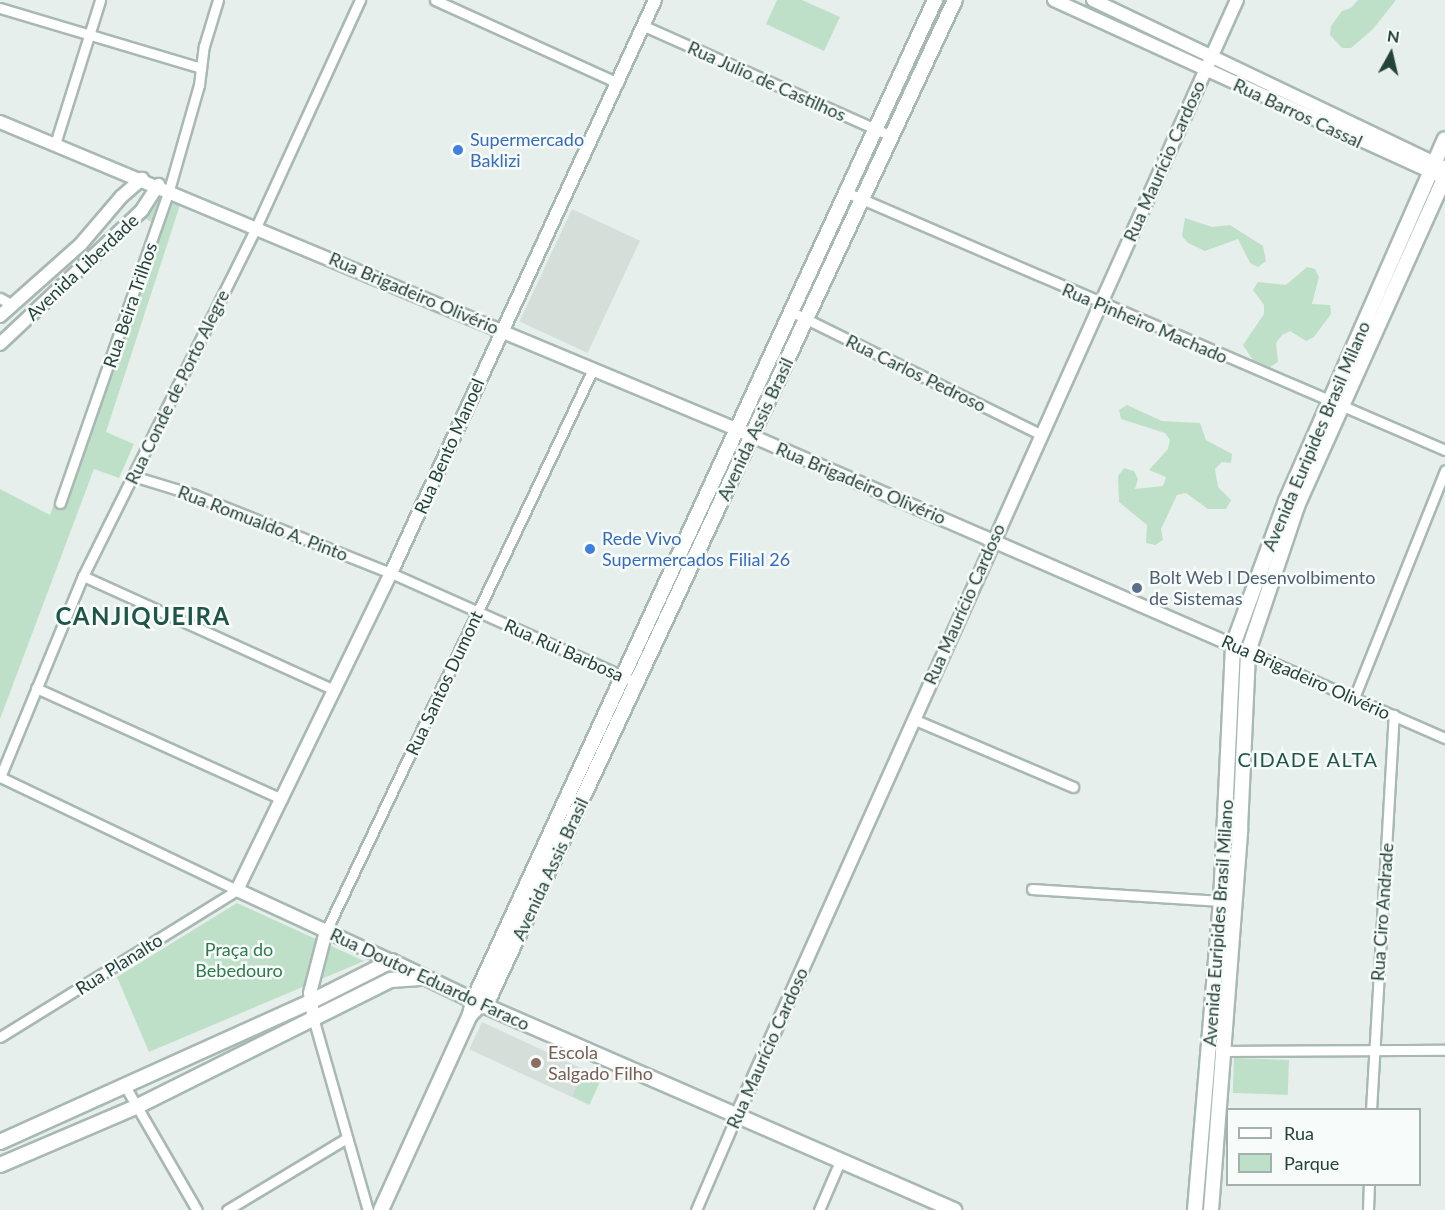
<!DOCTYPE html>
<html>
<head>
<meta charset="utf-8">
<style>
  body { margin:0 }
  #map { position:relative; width:1445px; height:1210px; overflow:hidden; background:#e6efeb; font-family:Lato,sans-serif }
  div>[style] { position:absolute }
  .built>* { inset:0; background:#d4dfda; transform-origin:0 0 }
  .green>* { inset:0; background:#bfe0c8; transform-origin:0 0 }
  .roads { filter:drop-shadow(2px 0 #a8b8b2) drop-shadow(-2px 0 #a8b8b2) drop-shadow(0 2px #a8b8b2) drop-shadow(0 -2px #a8b8b2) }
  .minor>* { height:9px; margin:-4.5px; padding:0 4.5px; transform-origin:4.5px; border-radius:4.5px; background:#fff }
  .tertiary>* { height:12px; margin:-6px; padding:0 6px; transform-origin:6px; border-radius:6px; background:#fff }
  .secondary>* { height:14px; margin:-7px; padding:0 7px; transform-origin:7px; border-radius:7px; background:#fff }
  .dots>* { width:16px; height:16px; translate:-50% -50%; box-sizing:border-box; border:3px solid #f7fbf9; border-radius:50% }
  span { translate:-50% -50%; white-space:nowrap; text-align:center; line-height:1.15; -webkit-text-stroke:5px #f7fbf9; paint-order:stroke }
  .street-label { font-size:18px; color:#24423a }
  .shop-label { font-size:18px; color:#366cbe }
  .left { translate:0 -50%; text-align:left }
  .service-label { font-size:18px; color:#4e5e75 }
  .park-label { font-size:18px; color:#2d7a4b }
  .education-label { font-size:18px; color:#785e54 }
  .neighbourhood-label { font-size:20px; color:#1f5548; letter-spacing:1.5px }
  .district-label { font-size:24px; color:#1f5548; font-weight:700; letter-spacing:1.5px }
  .legend { position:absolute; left:1226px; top:1108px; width:195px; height:78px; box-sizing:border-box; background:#f7fbf9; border:2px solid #a3b1ad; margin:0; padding:8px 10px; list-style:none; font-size:18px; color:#24423a }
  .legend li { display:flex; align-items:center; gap:12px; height:30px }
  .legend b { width:30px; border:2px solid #a3b1ad }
  .north { position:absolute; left:1361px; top:24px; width:60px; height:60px; -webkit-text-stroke:4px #f7fbf9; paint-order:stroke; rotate:8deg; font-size:16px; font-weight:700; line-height:24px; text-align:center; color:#24423a }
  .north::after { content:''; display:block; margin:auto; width:21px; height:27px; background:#24423a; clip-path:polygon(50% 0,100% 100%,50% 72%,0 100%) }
</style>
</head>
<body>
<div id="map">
  <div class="built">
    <i style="left:572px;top:209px;width:75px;height:124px;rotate:25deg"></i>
    <i style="left:482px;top:1022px;width:132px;height:30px;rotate:25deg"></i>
  </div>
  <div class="green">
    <i style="clip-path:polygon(777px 0,802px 0,840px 17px,824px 51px,766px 24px)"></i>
    <i style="clip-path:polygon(1358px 0,1396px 0,1373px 29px,1351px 48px,1342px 48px,1330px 35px,1331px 26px,1342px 11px,1351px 8px)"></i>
    <i style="clip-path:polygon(159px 193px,181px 202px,106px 432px,134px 444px,119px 478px,94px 469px,0 719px,0 489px,50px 515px,152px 222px,142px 217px)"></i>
    <i style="clip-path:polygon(1185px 218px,1212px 227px,1230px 225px,1263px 246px,1266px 261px,1258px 267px,1250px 263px,1238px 239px,1205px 251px,1188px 243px,1182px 236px)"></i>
    <i style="clip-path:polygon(1307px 267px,1315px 269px,1319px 277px,1312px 304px,1330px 305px,1331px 314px,1314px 337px,1306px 341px,1290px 331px,1282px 335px,1276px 343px,1278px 362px,1270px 367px,1253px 360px,1243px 345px,1264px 314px,1264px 305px,1253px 290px,1258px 282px,1286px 285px)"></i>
    <i style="clip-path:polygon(1127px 405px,1162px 421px,1200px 423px,1206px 440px,1232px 454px,1231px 463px,1222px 462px,1215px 469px,1218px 487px,1231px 500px,1226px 509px,1208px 509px,1186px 493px,1177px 495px,1161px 529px,1163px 540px,1155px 545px,1146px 543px,1147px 525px,1119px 502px,1118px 476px,1124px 468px,1134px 471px,1138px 479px,1135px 489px,1163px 486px,1166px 477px,1149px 470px,1168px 449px,1170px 440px,1165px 433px,1121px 419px,1119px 410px)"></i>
    <i style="clip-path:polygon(237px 903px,364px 961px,149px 1052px,117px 977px)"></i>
    <i style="left:1234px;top:1058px;width:55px;height:35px;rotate:2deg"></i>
    <i style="left:585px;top:1069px;width:19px;height:30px;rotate:25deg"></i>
  </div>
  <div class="roads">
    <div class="minor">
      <i style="left:435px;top:0;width:201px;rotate:24.4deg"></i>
      <i style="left:0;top:8px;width:210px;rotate:16.6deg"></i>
      <i style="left:644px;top:26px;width:270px;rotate:24deg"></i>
      <i style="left:55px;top:144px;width:151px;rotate:-72.6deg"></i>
      <i style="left:848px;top:193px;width:650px;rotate:23.29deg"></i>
      <i style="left:0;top:298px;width:14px;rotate:30deg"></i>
      <i style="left:792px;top:312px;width:276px;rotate:26.2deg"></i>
      <i style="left:133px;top:476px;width:62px;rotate:17deg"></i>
      <i style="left:192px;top:494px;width:214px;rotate:21.7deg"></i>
      <i style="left:391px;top:573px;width:270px;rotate:24deg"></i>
      <i style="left:60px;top:503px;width:331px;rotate:-70.8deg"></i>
      <i style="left:169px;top:190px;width:109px;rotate:-74.1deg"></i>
      <i style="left:199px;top:85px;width:39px;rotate:-83deg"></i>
      <i style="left:204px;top:46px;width:48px;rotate:-73.1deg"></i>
      <i style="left:83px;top:576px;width:276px;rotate:24.4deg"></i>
      <i style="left:1248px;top:652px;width:215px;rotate:23.6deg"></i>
      <i style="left:36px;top:688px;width:270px;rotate:24.3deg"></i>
      <i style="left:1354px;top:698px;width:245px;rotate:-68.2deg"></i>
      <i style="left:913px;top:719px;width:174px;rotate:23deg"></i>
      <i style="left:1032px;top:889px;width:189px;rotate:3.6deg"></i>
      <i style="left:237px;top:890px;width:263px;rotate:-154.5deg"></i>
      <i style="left:0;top:777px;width:217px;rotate:-67.6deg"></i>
      <i style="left:83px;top:576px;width:390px;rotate:-63.6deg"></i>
      <i style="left:256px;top:227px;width:250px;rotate:-65.4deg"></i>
      <i style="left:326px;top:931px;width:622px;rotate:-64.59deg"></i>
      <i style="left:314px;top:1021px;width:197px;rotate:74.1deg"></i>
      <i style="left:0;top:1037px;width:279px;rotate:-31.8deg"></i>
      <i style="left:1220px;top:1051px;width:225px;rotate:-0.3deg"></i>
      <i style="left:125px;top:1086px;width:143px;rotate:59.9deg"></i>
      <i style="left:1371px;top:1110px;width:396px;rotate:-86.7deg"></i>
      <i style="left:227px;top:1210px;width:140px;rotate:-31deg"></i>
      <i style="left:696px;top:1210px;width:103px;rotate:-66.7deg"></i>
      <i style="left:819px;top:1210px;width:56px;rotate:-66.7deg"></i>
      <i style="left:1368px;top:1210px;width:26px;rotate:-88deg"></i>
    </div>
    <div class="tertiary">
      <i style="left:1054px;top:0;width:422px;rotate:24.5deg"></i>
      <i style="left:1093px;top:0;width:390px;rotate:25.5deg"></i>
      <i style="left:0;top:122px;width:800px;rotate:22.65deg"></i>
      <i style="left:738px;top:430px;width:556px;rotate:23.52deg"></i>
      <i style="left:0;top:316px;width:108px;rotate:-41.6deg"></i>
      <i style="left:81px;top:244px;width:62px;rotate:-49.6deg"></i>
      <i style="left:121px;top:197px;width:28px;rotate:-41deg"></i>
      <i style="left:0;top:344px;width:195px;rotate:-43.3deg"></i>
      <i style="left:142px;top:210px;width:30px;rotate:-57deg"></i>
      <i style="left:391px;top:961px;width:170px;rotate:-155.2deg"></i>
      <i style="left:237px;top:890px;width:352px;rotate:-64.1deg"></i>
      <i style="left:391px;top:573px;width:631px;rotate:-65.26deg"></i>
      <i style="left:314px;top:1021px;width:28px;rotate:-98deg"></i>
      <i style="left:310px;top:993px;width:64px;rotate:-75.5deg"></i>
      <i style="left:737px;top:1115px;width:1222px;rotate:-65.85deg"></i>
    </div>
    <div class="secondary">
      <i style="left:470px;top:1015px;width:30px;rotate:-45deg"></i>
      <i style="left:491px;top:994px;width:1097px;rotate:-64.98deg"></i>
      <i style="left:0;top:1142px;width:340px;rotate:-24.3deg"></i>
      <i style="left:310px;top:1002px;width:91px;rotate:-26.8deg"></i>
      <i style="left:391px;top:961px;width:102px;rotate:25.6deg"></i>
      <i style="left:483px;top:1005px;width:514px;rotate:23.52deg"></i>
      <i style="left:0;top:1165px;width:148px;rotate:-23.1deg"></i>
      <i style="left:136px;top:1107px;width:285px;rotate:-26.5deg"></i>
      <i style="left:391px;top:980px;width:29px;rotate:-4deg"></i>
      <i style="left:381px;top:1210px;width:214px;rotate:-65.5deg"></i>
      <i style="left:470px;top:1015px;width:14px;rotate:-78deg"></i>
      <i style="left:473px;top:1001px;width:1102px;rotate:-65.22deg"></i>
      <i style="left:1195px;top:1210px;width:310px;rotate:-85.2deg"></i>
      <i style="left:1221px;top:901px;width:256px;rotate:-87.3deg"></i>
      <i style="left:1233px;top:645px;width:153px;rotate:-69.8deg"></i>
      <i style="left:1286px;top:501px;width:395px;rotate:-66.3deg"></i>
      <i style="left:1211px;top:1210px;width:382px;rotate:-85.6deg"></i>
      <i style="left:1240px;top:829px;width:177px;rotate:-87.4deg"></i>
      <i style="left:1248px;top:652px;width:154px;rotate:-71.4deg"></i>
      <i style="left:1297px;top:506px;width:362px;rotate:-65.8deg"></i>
    </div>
  </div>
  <div class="dots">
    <i style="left:458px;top:150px;background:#3f7fe0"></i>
    <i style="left:590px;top:549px;background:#3f7fe0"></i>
    <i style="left:1137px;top:588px;background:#5c6f8a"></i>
    <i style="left:536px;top:1063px;background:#8d6e63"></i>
  </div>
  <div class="street-label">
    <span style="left:767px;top:81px;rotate:24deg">Rua Julio de Castilhos</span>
    <span style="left:1298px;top:113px;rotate:25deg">Rua Barros Cassal</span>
    <span style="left:1164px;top:161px;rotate:-66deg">Rua Maurício Cardoso</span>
    <span style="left:82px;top:267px;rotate:-43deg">Avenida Liberdade</span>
    <span style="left:414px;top:293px;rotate:23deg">Rua Brigadeiro Olivério</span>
    <span style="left:130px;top:305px;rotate:-71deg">Rua Beira Trilhos</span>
    <span style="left:1145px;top:323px;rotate:23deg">Rua Pinheiro Machado</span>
    <span style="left:916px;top:373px;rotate:26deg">Rua Carlos Pedroso</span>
    <span style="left:177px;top:387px;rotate:-64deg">Rua Conde de Porto Alegre</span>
    <span style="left:755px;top:429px;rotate:-65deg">Avenida Assis Brasil</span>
    <span style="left:1316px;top:436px;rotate:-67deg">Avenida Euripides Brasil Milano</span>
    <span style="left:449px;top:446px;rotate:-66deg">Rua Bento Manoel</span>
    <span style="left:861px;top:483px;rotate:23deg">Rua Brigadeiro Olivério</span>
    <span style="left:263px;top:523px;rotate:21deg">Rua Romualdo A. Pinto</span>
    <span style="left:964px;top:604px;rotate:-66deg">Rua Maurício Cardoso</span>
    <span style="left:564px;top:650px;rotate:24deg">Rua Rui Barbosa</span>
    <span style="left:1306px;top:677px;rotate:24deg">Rua Brigadeiro Olivério</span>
    <span style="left:444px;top:683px;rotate:-65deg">Rua Santos Dumont</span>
    <span style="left:550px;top:869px;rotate:-65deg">Avenida Assis Brasil</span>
    <span style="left:1382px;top:912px;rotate:-86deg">Rua Ciro Andrade</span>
    <span style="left:1218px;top:923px;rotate:-86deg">Avenida Euripides Brasil Milano</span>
    <span style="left:119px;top:964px;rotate:-32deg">Rua Planalto</span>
    <span style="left:430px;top:979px;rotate:25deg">Rua Doutor Eduardo Faraco</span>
    <span style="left:767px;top:1048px;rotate:-66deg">Rua Maurício Cardoso</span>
  </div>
  <div class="shop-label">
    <span class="left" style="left:470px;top:150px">Supermercado<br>Baklizi</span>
    <span class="left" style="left:602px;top:549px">Rede Vivo<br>Supermercados Filial 26</span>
  </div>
  <div class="service-label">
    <span class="left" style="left:1149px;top:588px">Bolt Web l Desenvolbimento<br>de Sistemas</span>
  </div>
  <div class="park-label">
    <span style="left:239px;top:960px">Praça do<br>Bebedouro</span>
  </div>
  <div class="education-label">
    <span class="left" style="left:548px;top:1063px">Escola<br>Salgado Filho</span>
  </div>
  <div class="neighbourhood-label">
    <span style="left:1308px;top:759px">CIDADE ALTA</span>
  </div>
  <div class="district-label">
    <span style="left:143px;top:616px">CANJIQUEIRA</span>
  </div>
  <ul class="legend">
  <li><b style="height:8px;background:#fff"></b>Rua</li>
  <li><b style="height:16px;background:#bfe0c8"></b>Parque</li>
  </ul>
  <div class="north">N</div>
</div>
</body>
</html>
